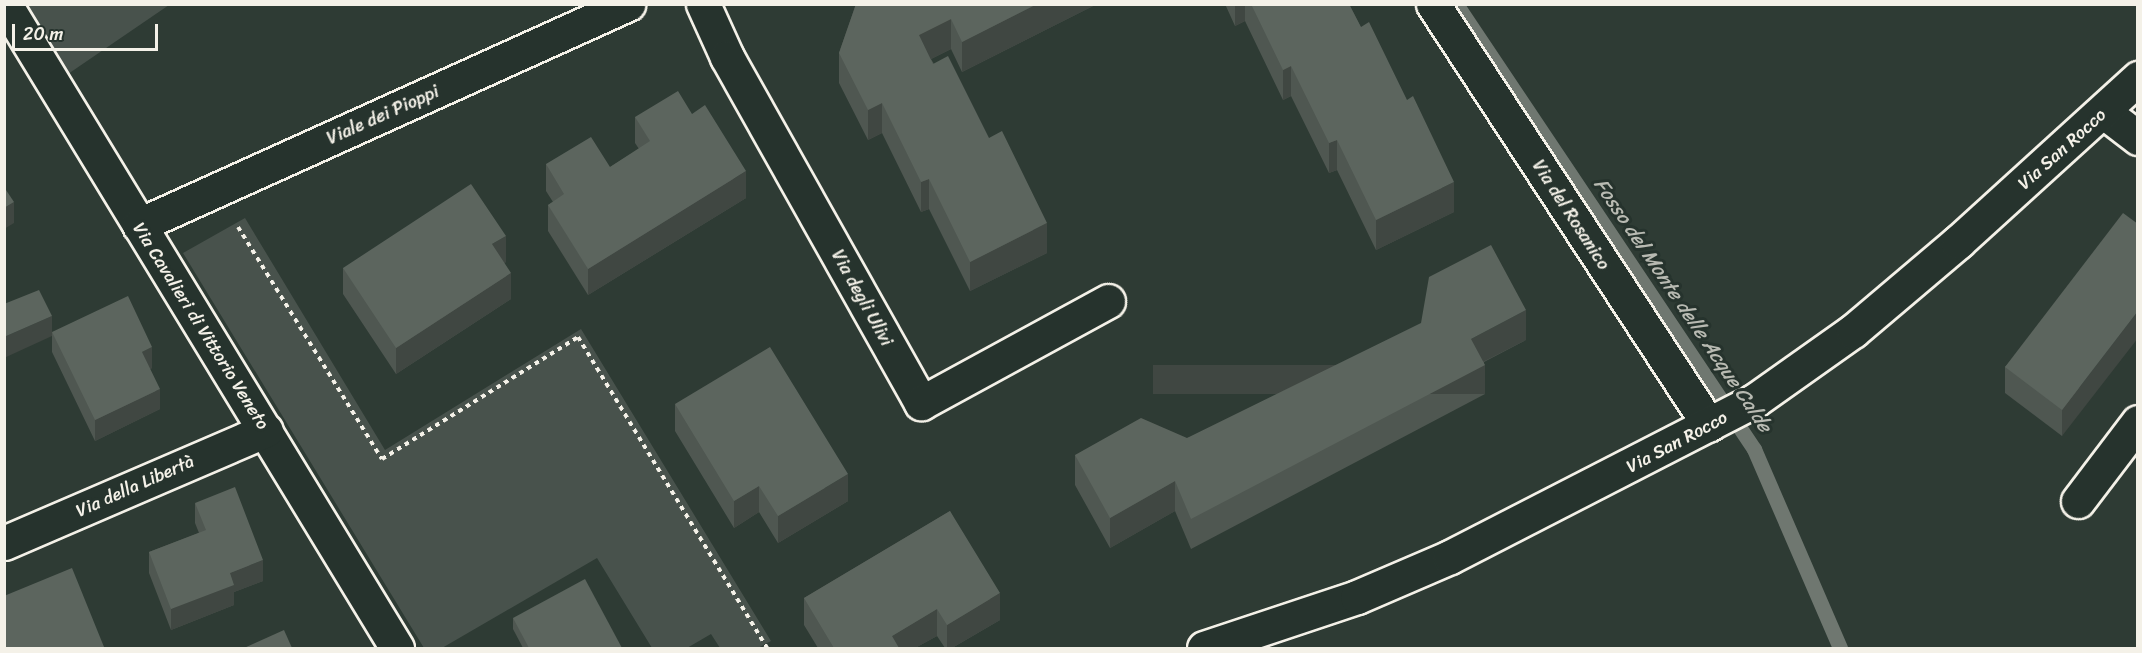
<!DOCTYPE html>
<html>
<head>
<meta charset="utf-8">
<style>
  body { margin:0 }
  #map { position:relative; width:2142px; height:653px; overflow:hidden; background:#2e3b34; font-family:Sriracha,sans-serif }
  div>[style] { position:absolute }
  .green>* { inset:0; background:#48524c }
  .stream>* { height:15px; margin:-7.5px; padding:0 7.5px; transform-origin:7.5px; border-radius:7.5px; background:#6f7770 }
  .path>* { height:4px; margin-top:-2px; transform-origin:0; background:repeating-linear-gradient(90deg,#f4f1e8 0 4.5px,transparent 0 9px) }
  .roads { filter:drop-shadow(2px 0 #f4f1e8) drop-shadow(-2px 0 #f4f1e8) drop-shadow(0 2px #f4f1e8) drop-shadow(0 -2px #f4f1e8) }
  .street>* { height:33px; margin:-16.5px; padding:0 16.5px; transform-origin:16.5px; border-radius:16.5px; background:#26332d }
  .wall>* { inset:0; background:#4f5751 }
  .shaded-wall>* { inset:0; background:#404742; transform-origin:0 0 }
  .building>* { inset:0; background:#5c655e }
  span { translate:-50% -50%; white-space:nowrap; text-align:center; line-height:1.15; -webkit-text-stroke:6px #26332d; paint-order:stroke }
  .street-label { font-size:18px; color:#f4f1e8 }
  .water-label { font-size:20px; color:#b8bab2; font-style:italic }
  .frame { position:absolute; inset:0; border:6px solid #f4f1e8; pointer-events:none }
  .scale { position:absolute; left:12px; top:24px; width:146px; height:27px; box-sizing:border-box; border:3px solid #f4f1e8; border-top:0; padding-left:8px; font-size:18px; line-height:21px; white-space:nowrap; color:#f4f1e8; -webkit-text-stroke:4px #26332d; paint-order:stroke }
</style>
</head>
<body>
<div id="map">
  <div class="green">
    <i style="clip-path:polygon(26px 5px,169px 5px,68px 74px)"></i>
    <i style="clip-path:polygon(245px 218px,385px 450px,581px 329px,771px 641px,758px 648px,720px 648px,711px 634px,687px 648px,652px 648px,597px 558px,442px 648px,424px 648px,183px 253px)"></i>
  </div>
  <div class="stream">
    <i style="left:1456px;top:4px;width:536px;rotate:56.19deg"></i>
    <i style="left:1754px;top:449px;width:217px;rotate:66.6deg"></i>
  </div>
  <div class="path">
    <i style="left:238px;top:227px;width:273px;rotate:58.2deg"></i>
    <i style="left:382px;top:459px;width:231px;rotate:-31.9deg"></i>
    <i style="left:578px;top:337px;width:364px;rotate:58.7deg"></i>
  </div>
  <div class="roads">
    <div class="street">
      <i style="left:5px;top:4px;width:754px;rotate:58.67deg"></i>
      <i style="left:703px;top:4px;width:58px;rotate:65.6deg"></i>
      <i style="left:727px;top:57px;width:397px;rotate:60.7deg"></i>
      <i style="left:921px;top:403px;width:213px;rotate:-28.6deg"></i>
      <i style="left:1433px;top:4px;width:503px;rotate:56.75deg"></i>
      <i style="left:2104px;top:112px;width:43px;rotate:37.4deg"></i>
      <i style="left:139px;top:225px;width:537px;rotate:-24.32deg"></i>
      <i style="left:2078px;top:501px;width:99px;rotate:-52.8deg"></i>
      <i style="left:4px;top:543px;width:285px;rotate:-23.3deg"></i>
      <i style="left:1204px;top:648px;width:161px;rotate:-18.4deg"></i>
      <i style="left:1357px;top:597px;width:101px;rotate:-23.3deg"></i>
      <i style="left:1450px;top:557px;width:342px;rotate:-27.2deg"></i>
      <i style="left:1754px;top:401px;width:121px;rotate:-35.3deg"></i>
      <i style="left:1853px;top:331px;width:138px;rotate:-40.3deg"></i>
      <i style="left:1958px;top:242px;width:244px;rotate:-42.3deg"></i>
    </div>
  </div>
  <div class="wall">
    <i style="clip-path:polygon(856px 4px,1097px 4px,962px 72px,951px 49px,931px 59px,1047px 253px,970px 291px,929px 209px,921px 212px,882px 133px,868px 140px,839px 83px,839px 53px)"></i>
    <i style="clip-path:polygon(1225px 4px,1349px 4px,1454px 212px,1376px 250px,1337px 170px,1329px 173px,1291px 96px,1283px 100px,1245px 21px,1235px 26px)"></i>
    <i style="clip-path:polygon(692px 114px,746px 198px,588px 295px,548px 231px,548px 205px,553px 202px,546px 191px,546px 164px,610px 167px,639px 149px,635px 143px,635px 117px)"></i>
    <i style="clip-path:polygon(2138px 224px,2062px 436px,2005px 393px,2005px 367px)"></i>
    <i style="clip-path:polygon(506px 262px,504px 263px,511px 299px,396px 374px,343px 294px,343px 268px)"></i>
    <i style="clip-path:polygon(52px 332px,152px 368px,150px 369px,160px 409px,95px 441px,52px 352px)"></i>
    <i style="clip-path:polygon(1526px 340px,1484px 362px,1485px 394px,1191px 549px,1175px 511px,1110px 548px,1075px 485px,1075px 455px,1187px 438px)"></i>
    <i style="clip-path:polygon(675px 404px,848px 501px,778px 543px,759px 512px,734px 528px,675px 431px)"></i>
    <i style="clip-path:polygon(195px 503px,263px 581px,234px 592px,234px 605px,171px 630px,149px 573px,149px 552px,199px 533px,195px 523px)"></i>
    <i style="clip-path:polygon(950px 511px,1000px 620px,952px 648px,945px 648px,937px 636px,915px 648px,818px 648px,804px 625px,804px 598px)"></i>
    <i style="clip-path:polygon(513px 618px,622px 648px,523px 648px,513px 629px)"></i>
  </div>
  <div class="shaded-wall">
    <i style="clip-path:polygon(1037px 4px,1097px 4px,962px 72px,962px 42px)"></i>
    <i style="clip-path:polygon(1235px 4px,1245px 4px,1245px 21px,1235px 26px)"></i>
    <i style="clip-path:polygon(951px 19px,951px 49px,919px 65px,919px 35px)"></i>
    <i style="clip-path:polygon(1291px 66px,1291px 96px,1283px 100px,1283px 70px)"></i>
    <i style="clip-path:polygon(882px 103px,882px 133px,868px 140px,868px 110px)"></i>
    <i style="clip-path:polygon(1337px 140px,1337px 170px,1329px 173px,1329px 143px)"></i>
    <i style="clip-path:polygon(746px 171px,746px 198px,588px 295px,588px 269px)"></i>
    <i style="clip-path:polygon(929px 179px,929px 209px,921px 212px,921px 182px)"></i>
    <i style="clip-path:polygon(1454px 182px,1454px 212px,1376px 250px,1376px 220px)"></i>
    <i style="clip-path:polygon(14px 202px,14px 223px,4px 229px,4px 208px)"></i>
    <i style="clip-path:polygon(1047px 223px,1047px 253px,970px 291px,970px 262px)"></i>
    <i style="clip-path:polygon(506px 236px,506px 262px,492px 271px,492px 244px)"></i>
    <i style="clip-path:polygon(511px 273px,511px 299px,396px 374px,396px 348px)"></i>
    <i style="clip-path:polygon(1526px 310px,1526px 340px,1471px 368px,1471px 339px)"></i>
    <i style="clip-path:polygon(2138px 311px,2138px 338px,2062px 436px,2062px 410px)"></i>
    <i style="clip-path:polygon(52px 316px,52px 336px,4px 358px,4px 337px)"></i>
    <i style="clip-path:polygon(152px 347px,152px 368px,142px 372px,142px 352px)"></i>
    <i style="left:1485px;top:365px;width:29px;height:332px;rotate:90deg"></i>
    <i style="clip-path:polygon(160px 389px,160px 409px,95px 441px,95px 420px)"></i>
    <i style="clip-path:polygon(848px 474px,848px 501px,778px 543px,778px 516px)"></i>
    <i style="clip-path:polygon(1175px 481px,1175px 511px,1110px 548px,1110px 518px)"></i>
    <i style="clip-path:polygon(759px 486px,759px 512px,734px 528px,734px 501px)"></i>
    <i style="clip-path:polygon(263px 560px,263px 581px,234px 592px,234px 605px,171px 630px,171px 609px,230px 573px)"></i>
    <i style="clip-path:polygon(1000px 593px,1000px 620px,952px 648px,947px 648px,947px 625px)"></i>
    <i style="clip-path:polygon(937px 609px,937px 636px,915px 648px,892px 648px,892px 636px)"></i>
  </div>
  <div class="building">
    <i style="clip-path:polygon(856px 4px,1037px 4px,962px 42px,951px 19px,919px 35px,933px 64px,948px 56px,989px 138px,1002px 131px,1047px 223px,970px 262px,929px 179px,921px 182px,882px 103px,868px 110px,839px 53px)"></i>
    <i style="clip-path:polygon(1251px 4px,1349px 4px,1361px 27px,1369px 22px,1407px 100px,1413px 96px,1454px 182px,1376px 220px,1337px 140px,1329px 143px,1291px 66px,1283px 70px)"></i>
    <i style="clip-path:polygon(678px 91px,692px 114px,705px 105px,746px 171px,588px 269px,548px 205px,564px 194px,546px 164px,591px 137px,610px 167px,650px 141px,635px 117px)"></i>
    <i style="clip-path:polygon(471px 184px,506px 236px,492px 244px,511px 273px,396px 348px,343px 268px)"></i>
    <i style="clip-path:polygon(4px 187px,14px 202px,4px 208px)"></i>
    <i style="clip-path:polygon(2123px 213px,2138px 224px,2138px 311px,2062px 410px,2005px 367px)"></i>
    <i style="clip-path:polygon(1491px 245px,1526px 310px,1471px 339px,1485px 365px,1191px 519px,1175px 481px,1110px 518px,1075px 455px,1141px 418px,1187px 438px,1421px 323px,1429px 277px)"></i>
    <i style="clip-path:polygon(39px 290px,52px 316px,4px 337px,4px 304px)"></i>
    <i style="clip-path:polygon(128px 296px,152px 347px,142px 352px,160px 389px,95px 420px,52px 332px)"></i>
    <i style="clip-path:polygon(770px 347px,848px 474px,778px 516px,759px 486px,734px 501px,675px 404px)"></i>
    <i style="clip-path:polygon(235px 487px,263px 560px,230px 573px,234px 585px,171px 609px,149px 552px,206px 530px,195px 503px)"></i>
    <i style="clip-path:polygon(950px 511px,1000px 593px,947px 625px,937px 609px,892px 636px,899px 648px,834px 648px,804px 598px)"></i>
    <i style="clip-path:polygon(72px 568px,104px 647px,99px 648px,4px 648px,4px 596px)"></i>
    <i style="clip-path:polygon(585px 579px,622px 648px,529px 648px,513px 618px)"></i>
    <i style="clip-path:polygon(284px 630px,292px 648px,244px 648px)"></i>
  </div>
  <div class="street-label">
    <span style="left:383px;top:115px;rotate:-24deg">Viale dei Pioppi</span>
    <span style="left:2062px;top:149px;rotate:-42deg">Via San Rocco</span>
    <span style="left:1571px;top:215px;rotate:57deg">Via del Rosanico</span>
    <span style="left:862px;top:298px;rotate:61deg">Via degli Ulivi</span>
    <span style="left:201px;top:326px;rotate:58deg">Via Cavalieri di Vittorio Veneto</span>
    <span style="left:1677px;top:442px;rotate:-28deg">Via San Rocco</span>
    <span style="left:135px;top:486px;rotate:-24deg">Via della Libertà</span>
  </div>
  <div class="water-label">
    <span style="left:1683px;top:305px;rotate:56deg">Fosso del Monte delle Acque Calde</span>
  </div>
  <div class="frame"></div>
  <div class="scale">20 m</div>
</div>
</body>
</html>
